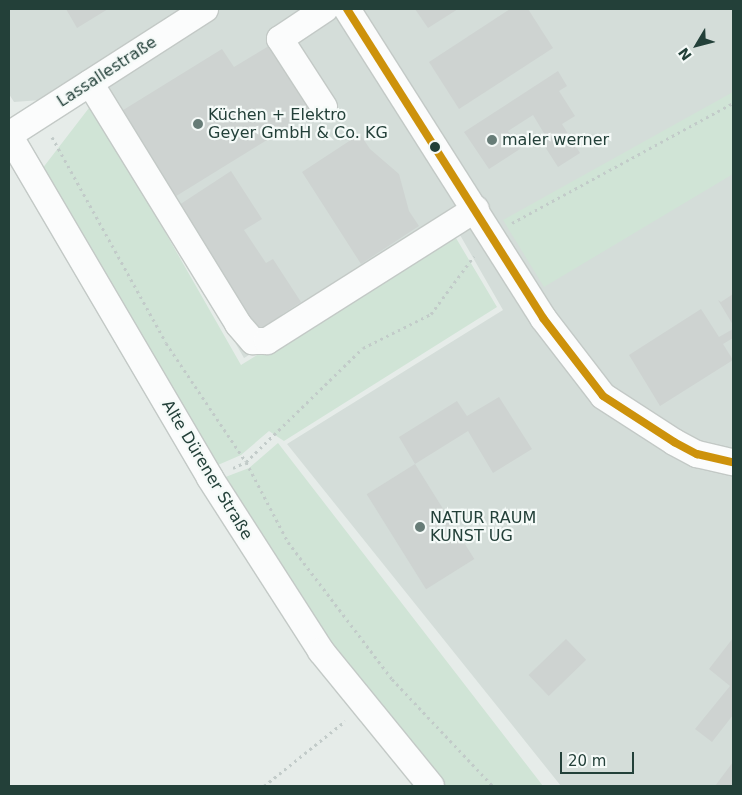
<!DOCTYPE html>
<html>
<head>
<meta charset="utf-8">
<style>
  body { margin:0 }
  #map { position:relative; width:742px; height:795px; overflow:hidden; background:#e6ece9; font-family:"DejaVu Sans",sans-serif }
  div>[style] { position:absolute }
  .built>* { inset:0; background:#d4ddd9 }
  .green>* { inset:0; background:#d0e4d6 }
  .building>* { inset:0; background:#ced3d1; transform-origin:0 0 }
  .path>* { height:3px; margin-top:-1.5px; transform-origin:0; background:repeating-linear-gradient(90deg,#c2cbc9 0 2.5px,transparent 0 6.5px) }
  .roads { filter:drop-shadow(1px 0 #c3c9c6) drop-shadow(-1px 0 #c3c9c6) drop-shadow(0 1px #c3c9c6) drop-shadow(0 -1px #c3c9c6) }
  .minor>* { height:26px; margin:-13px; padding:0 13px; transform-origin:13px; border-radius:13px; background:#fbfcfc }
  .bus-1>* { height:8px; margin:-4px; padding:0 4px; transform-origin:4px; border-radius:4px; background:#cd920b }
  .dots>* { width:14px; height:14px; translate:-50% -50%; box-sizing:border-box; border:2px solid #f5faf8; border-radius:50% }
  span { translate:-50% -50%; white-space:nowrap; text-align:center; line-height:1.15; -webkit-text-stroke:4.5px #f5faf8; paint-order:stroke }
  .street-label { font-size:16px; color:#234039 }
  .poi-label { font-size:16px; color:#234039 }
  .left { translate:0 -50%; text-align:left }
  .frame { position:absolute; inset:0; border:10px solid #234039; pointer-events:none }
  .north { position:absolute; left:672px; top:20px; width:50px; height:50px; -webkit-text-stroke:4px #f5faf8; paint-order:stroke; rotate:233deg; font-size:14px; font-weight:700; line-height:20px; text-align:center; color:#234039 }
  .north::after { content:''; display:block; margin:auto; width:18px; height:22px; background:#234039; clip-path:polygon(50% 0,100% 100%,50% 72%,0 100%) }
  .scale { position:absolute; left:560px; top:752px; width:74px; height:22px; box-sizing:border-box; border:2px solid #234039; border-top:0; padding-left:6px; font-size:15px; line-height:18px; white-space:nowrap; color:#234039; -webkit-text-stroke:4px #f5faf8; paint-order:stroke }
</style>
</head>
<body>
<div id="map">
  <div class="built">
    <i style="clip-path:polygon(9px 9px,733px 9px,733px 786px,561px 786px,287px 444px,503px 310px,456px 228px,244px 358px,94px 96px,14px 102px,9px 94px)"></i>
  </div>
  <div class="green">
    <i style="clip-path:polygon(733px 92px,733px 174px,544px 287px,503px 220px)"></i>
    <i style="clip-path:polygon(92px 104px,241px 365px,453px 233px,497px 307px,284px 441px,269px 431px,241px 455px,211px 468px,42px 169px)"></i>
    <i style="clip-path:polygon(278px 443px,543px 786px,437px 786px,324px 645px,215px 481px,249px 468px)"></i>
  </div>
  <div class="building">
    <i style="clip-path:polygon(66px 9px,108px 9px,77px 28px)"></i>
    <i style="clip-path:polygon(415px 9px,458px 9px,428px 28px)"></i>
    <i style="clip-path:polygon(510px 9px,528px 9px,553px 48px,459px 109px,429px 62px)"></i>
    <i style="clip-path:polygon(272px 44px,314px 111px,173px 198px,120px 112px,222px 49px,234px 67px)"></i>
    <i style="clip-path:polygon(558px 71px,567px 86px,559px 91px,575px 116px,562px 124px,580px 153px,558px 167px,540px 139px,545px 135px,533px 115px,508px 131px,520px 149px,489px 169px,464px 132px)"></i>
    <i style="clip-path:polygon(360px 134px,370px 149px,399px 174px,409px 211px,419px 226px,361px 264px,302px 172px)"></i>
    <i style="clip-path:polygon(231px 171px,262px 219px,244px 230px,266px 263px,273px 259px,301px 302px,281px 315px,285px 320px,260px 337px,176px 207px)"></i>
    <i style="clip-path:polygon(733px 294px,733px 325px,718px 300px,721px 302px)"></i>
    <i style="clip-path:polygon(701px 309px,719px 337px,733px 329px,733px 338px,723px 344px,733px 360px,660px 406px,629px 355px)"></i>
    <i style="clip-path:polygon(499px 397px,532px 449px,493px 473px,468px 431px,415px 464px,399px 437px,457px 401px,467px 416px)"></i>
    <i style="left:415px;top:464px;width:112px;height:57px;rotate:58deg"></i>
    <i style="clip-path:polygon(733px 638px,733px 715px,712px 742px,695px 729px,730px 686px,709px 669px)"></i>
    <i style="left:566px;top:639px;width:29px;height:52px;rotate:46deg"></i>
    <i style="clip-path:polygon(733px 762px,733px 786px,715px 786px)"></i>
  </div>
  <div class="path">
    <i style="left:52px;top:137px;width:235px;rotate:61deg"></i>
    <i style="left:166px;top:343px;width:143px;rotate:56.1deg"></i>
    <i style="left:246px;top:462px;width:90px;rotate:62.3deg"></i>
    <i style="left:288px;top:542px;width:172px;rotate:52.8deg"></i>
    <i style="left:392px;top:679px;width:147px;rotate:46.7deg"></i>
    <i style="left:512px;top:223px;width:251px;rotate:-28.5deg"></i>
    <i style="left:233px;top:468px;width:14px;rotate:-25deg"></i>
    <i style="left:246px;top:462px;width:163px;rotate:-44.3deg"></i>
    <i style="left:363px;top:348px;width:76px;rotate:-26.6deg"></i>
    <i style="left:431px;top:314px;width:72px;rotate:-53.4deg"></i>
    <i style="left:264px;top:786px;width:104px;rotate:-38.7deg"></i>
  </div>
  <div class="roads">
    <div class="minor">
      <i style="left:347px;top:9px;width:366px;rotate:57.6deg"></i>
      <i style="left:543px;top:318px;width:98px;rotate:52.4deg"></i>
      <i style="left:603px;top:396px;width:85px;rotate:32.9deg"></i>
      <i style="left:674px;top:442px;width:26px;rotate:28deg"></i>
      <i style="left:697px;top:454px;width:37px;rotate:13deg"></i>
      <i style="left:90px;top:83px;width:283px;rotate:58.4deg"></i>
      <i style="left:238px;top:324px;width:23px;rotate:49deg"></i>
      <i style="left:253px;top:341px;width:14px"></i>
      <i style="left:267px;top:341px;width:247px;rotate:-32.3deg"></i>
      <i style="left:324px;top:107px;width:81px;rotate:-122.9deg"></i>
      <i style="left:280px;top:39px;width:54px;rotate:-33.7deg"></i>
      <i style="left:9px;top:135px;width:398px;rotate:59.6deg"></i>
      <i style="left:210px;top:478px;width:206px;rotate:57.3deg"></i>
      <i style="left:321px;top:651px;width:174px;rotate:50.8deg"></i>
      <i style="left:9px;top:135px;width:233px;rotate:-32.7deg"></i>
    </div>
  </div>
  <div class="bus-1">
    <i style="left:347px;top:9px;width:366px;rotate:57.6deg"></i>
    <i style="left:543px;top:318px;width:98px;rotate:52.4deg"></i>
    <i style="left:603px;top:396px;width:85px;rotate:32.9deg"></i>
    <i style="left:674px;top:442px;width:26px;rotate:28deg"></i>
    <i style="left:697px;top:454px;width:37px;rotate:13deg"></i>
  </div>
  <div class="dots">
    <i style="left:198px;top:124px;background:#677c77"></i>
    <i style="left:492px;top:140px;background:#677c77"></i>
    <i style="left:435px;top:147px;background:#234039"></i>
    <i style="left:420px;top:527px;background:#677c77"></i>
  </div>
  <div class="street-label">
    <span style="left:107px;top:72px;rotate:-33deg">Lassallestraße</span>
    <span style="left:207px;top:470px;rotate:59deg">Alte Dürener Straße</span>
  </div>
  <div class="poi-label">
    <span class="left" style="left:208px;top:124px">Küchen + Elektro<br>Geyer GmbH &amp; Co. KG</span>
    <span class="left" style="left:502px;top:140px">maler werner</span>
    <span class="left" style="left:430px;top:527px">NATUR RAUM<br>KUNST UG</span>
  </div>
  <div class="frame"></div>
  <div class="north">N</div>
  <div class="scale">20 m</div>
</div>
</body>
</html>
